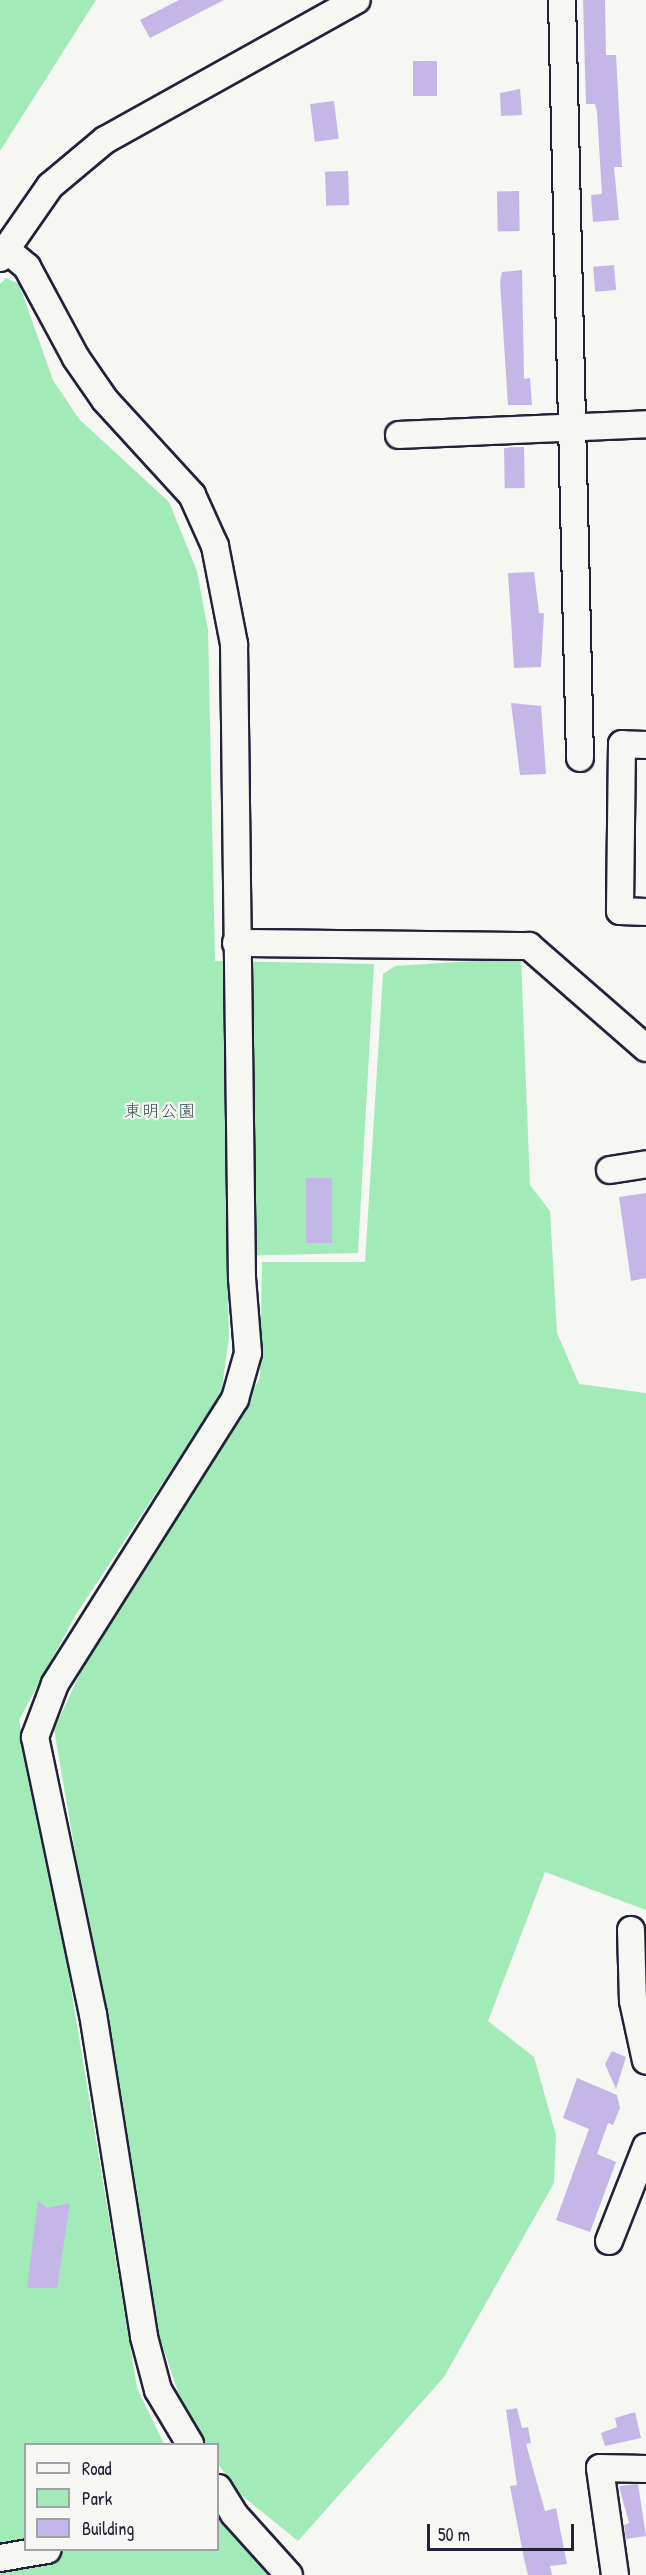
<!DOCTYPE html>
<html>
<head>
<meta charset="utf-8">
<style>
  body { margin:0 }
  #map { position:relative; width:646px; height:2575px; overflow:hidden; background:#f6f6f2; font-family:"Patrick Hand","Klee One",sans-serif }
  div>[style] { position:absolute }
  .green>* { inset:0; background:#a2ebb9 }
  .building>* { inset:0; background:#c5b6e8; transform-origin:0 0 }
  .roads { filter:drop-shadow(2px 0 #22223b) drop-shadow(-2px 0 #22223b) drop-shadow(0 2px #22223b) drop-shadow(0 -2px #22223b) }
  .minor>* { height:26px; margin:-13px; padding:0 13px; transform-origin:13px; border-radius:13px; background:#f6f6f2 }
  span { translate:-50% -50%; white-space:nowrap; text-align:center; line-height:1.15; -webkit-text-stroke:4.5px #f6f6f2; paint-order:stroke }
  .park-label { font-size:18px; color:#42545a }
  .legend { position:absolute; left:24px; top:2443px; width:195px; height:108px; box-sizing:border-box; background:#f6f6f2; border:2px solid #a1a1a9; margin:0; padding:8px 10px; list-style:none; font-size:18px; color:#22223b }
  .legend li { display:flex; align-items:center; gap:12px; height:30px }
  .legend b { width:30px; border:2px solid #a1a1a9 }
  .scale { position:absolute; left:427px; top:2524px; width:147px; height:27px; box-sizing:border-box; border:3px solid #22223b; border-top:0; padding-left:8px; font-size:18px; line-height:21px; white-space:nowrap; color:#22223b; -webkit-text-stroke:4px #f6f6f2; paint-order:stroke }
</style>
</head>
<body>
<div id="map">
  <div class="green">
    <i style="clip-path:polygon(0 0,96px 0,0 151px)"></i>
    <i style="clip-path:polygon(6px 278px,19px 284px,53px 380px,79px 419px,169px 502px,197px 571px,208px 630px,215px 961px,374px 964px,358px 1253px,227px 1256px,229px 1337px,221px 1394px,75px 1616px,19px 1720px,61px 1928px,137px 2388px,164px 2444px,26px 2444px,26px 2550px,218px 2550px,218px 2513px,267px 2575px,0 2575px,0 284px)"></i>
    <i style="clip-path:polygon(521px 958px,530px 1185px,550px 1211px,557px 1333px,579px 1384px,646px 1393px,646px 1910px,545px 1872px,488px 2021px,534px 2057px,556px 2135px,554px 2183px,444px 2377px,298px 2541px,240px 2494px,218px 2464px,218px 2444px,203px 2444px,190px 2428px,157px 2329px,54px 1729px,99px 1633px,176px 1520px,260px 1378px,262px 1262px,365px 1262px,383px 974px,395px 966px)"></i>
  </div>
  <div class="building">
    <i style="clip-path:polygon(179px 0,224px 0,150px 38px,140px 20px)"></i>
    <i style="clip-path:polygon(583px 0,605px 0,606px 55px,616px 55px,622px 167px,614px 167px,619px 220px,593px 222px,591px 195px,602px 194px,597px 112px,595px 104px,586px 104px)"></i>
    <i style="left:413px;top:61px;width:24px;height:35px"></i>
    <i style="clip-path:polygon(520px 89px,522px 115px,501px 116px,500px 93px)"></i>
    <i style="left:334px;top:101px;width:38px;height:24px;rotate:83deg"></i>
    <i style="left:348px;top:171px;width:34px;height:23px;rotate:88deg"></i>
    <i style="left:519px;top:191px;width:40px;height:22px;rotate:89deg"></i>
    <i style="left:614px;top:265px;width:25px;height:21px;rotate:85deg"></i>
    <i style="clip-path:polygon(522px 270px,524px 379px,530px 378px,532px 405px,508px 405px,500px 282px,502px 272px)"></i>
    <i style="left:524px;top:447px;width:41px;height:20px;rotate:89deg"></i>
    <i style="clip-path:polygon(534px 572px,539px 613px,544px 613px,541px 667px,514px 668px,508px 573px)"></i>
    <i style="clip-path:polygon(511px 703px,541px 706px,546px 774px,520px 775px)"></i>
    <i style="left:332px;top:1178px;width:65px;height:26px;rotate:90deg"></i>
    <i style="clip-path:polygon(646px 1193px,646px 1278px,631px 1281px,619px 1197px)"></i>
    <i style="clip-path:polygon(612px 2051px,626px 2057px,616px 2089px,605px 2064px)"></i>
    <i style="clip-path:polygon(577px 2078px,617px 2095px,620px 2108px,613px 2125px,608px 2123px,597px 2154px,616px 2162px,590px 2232px,556px 2220px,589px 2129px,563px 2118px)"></i>
    <i style="clip-path:polygon(38px 2201px,47px 2208px,70px 2203px,57px 2288px,27px 2288px)"></i>
    <i style="clip-path:polygon(517px 2408px,522px 2428px,528px 2427px,531px 2443px,526px 2444px,545px 2511px,556px 2508px,567px 2564px,550px 2566px,552px 2575px,528px 2575px,524px 2559px,510px 2486px,517px 2485px,506px 2410px)"></i>
    <i style="clip-path:polygon(635px 2412px,641px 2438px,605px 2446px,601px 2433px,617px 2427px,615px 2418px)"></i>
    <i style="clip-path:polygon(638px 2484px,646px 2536px,626px 2539px,624px 2525px,629px 2523px,619px 2486px)"></i>
  </div>
  <div class="roads">
    <div class="minor">
      <i style="left:562px;top:0;width:758px;rotate:88.64deg"></i>
      <i style="left:8px;top:251px;width:25px;rotate:40deg"></i>
      <i style="left:27px;top:267px;width:103px;rotate:61.7deg"></i>
      <i style="left:76px;top:358px;width:51px;rotate:55.4deg"></i>
      <i style="left:105px;top:400px;width:129px;rotate:47.5deg"></i>
      <i style="left:192px;top:495px;width:56px;rotate:65.7deg"></i>
      <i style="left:215px;top:546px;width:100px;rotate:79deg"></i>
      <i style="left:234px;top:644px;width:634px;rotate:89.28deg"></i>
      <i style="left:242px;top:1278px;width:75px;rotate:85.4deg"></i>
      <i style="left:248px;top:1353px;width:48px;rotate:105.8deg"></i>
      <i style="left:235px;top:1399px;width:337px;rotate:122.3deg"></i>
      <i style="left:55px;top:1684px;width:57px;rotate:110.7deg"></i>
      <i style="left:35px;top:1737px;width:283px;rotate:78.2deg"></i>
      <i style="left:93px;top:2014px;width:327px;rotate:81deg"></i>
      <i style="left:144px;top:2337px;width:55px;rotate:75.2deg"></i>
      <i style="left:158px;top:2390px;width:63px;rotate:59.3deg"></i>
      <i style="left:0;top:258px;width:88px;rotate:-55.2deg"></i>
      <i style="left:50px;top:186px;width:72px;rotate:-39.9deg"></i>
      <i style="left:105px;top:140px;width:288px;rotate:-29.1deg"></i>
      <i style="left:399px;top:435px;width:247px;rotate:-2.5deg"></i>
      <i style="left:646px;top:745px;width:24px;rotate:-178deg"></i>
      <i style="left:622px;top:744px;width:167px;rotate:90.7deg"></i>
      <i style="left:620px;top:911px;width:26px;rotate:2deg"></i>
      <i style="left:236px;top:943px;width:293px;rotate:0.6deg"></i>
      <i style="left:529px;top:946px;width:155px;rotate:41.1deg"></i>
      <i style="left:610px;top:1170px;width:36px;rotate:-9deg"></i>
      <i style="left:631px;top:1930px;width:71px;rotate:88.4deg"></i>
      <i style="left:633px;top:2001px;width:61px;rotate:77.8deg"></i>
      <i style="left:609px;top:2241px;width:101px;rotate:-68.5deg"></i>
      <i style="left:218px;top:2488px;width:31px;rotate:58deg"></i>
      <i style="left:234px;top:2514px;width:82px;rotate:48deg"></i>
      <i style="left:0;top:2558px;width:48px;rotate:-9.7deg"></i>
      <i style="left:615px;top:2575px;width:108px;rotate:-98deg"></i>
      <i style="left:600px;top:2468px;width:46px;rotate:1.2deg"></i>
    </div>
  </div>
  <div class="park-label">
    <span style="left:160px;top:1111px">東明公園</span>
  </div>
  <ul class="legend">
  <li><b style="height:8px;background:#f6f6f2"></b>Road</li>
  <li><b style="height:16px;background:#a2ebb9"></b>Park</li>
  <li><b style="height:16px;background:#c5b6e8"></b>Building</li>
  </ul>
  <div class="scale">50 m</div>
</div>
</body>
</html>
